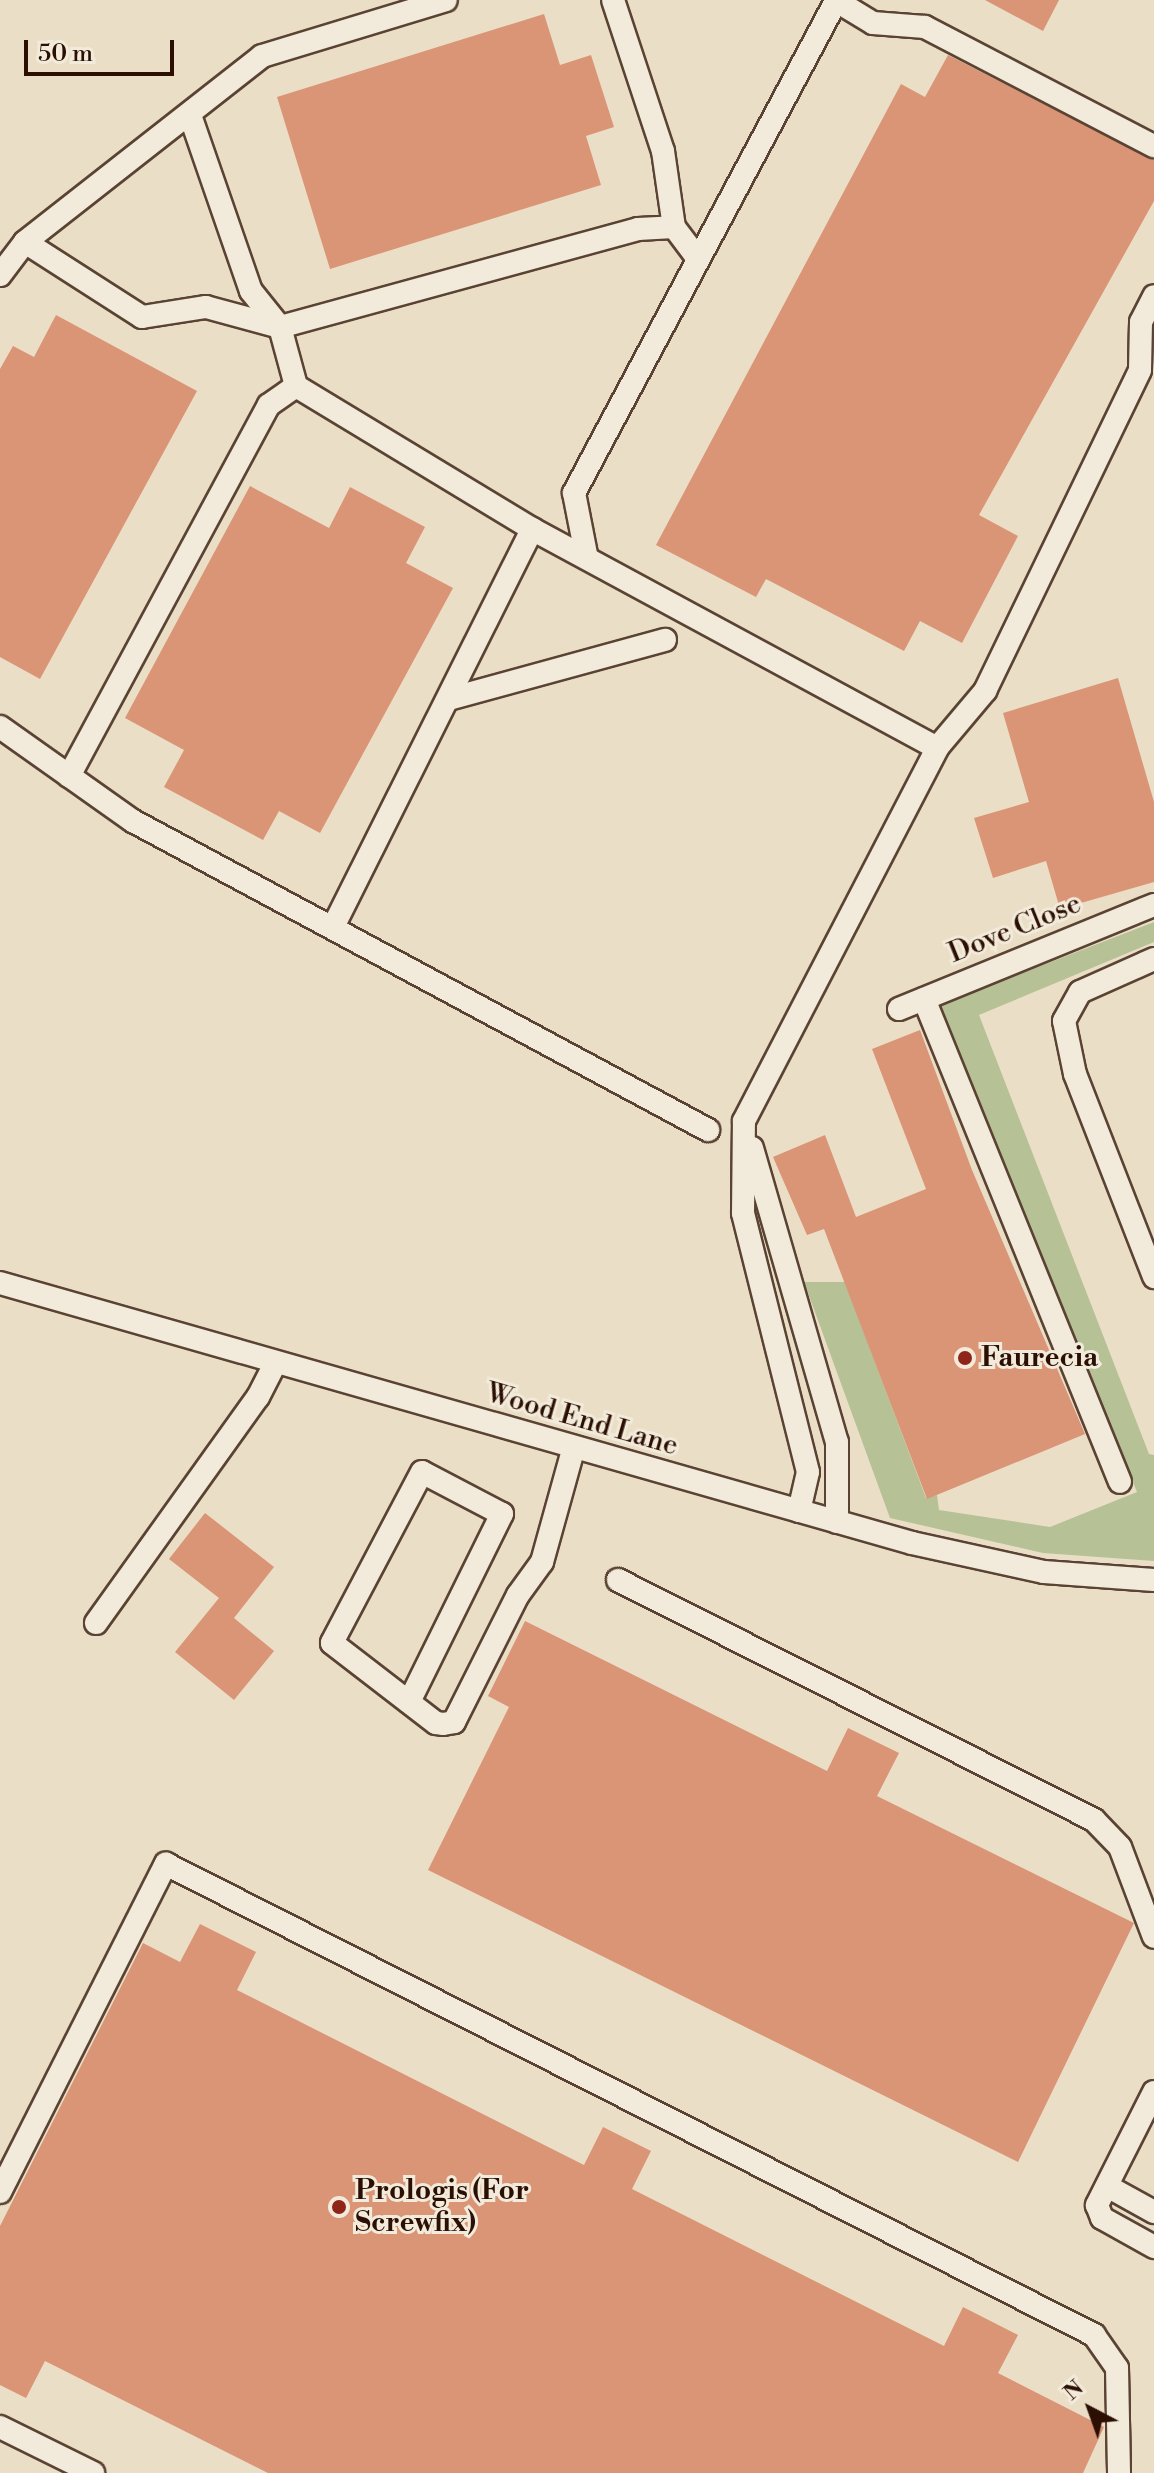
<!DOCTYPE html>
<html>
<head>
<meta charset="utf-8">
<style>
  body { margin:0 }
  #map { position:relative; width:1154px; height:2473px; overflow:hidden; background:#ebdec6; font-family:"Libre Bodoni",serif }
  div>[style] { position:absolute }
  .green>* { inset:0; background:#b7c196 }
  .building>* { inset:0; background:#da9476 }
  .roads { filter:drop-shadow(2px 0 #5a4333) drop-shadow(-2px 0 #5a4333) drop-shadow(0 2px #5a4333) drop-shadow(0 -2px #5a4333) }
  .minor>* { height:22px; margin:-11px; padding:0 11px; transform-origin:11px; border-radius:11px; background:#f2eada }
  .dots>* { width:22px; height:22px; translate:-50% -50%; box-sizing:border-box; border:4px solid #f2eada; border-radius:50% }
  span { translate:-50% -50%; white-space:nowrap; text-align:center; line-height:1.15; -webkit-text-stroke:6px #f2eada; paint-order:stroke }
  .street-label { font-size:28px; color:#2a0f02 }
  .poi-label { font-size:28px; color:#2a0f02; font-weight:700 }
  .left { translate:0 -50%; text-align:left }
  .north { position:absolute; left:1050px; top:2369px; width:80px; height:80px; -webkit-text-stroke:6px #f2eada; paint-order:stroke; rotate:319deg; font-size:22px; font-weight:700; line-height:32px; text-align:center; color:#2a0f02 }
  .north::after { content:''; display:block; margin:auto; width:28px; height:36px; background:#2a0f02; clip-path:polygon(50% 0,100% 100%,50% 72%,0 100%) }
  .scale { position:absolute; left:24px; top:40px; width:150px; height:36px; box-sizing:border-box; border:4px solid #2a0f02; border-top:0; padding-left:10px; font-size:24px; line-height:28px; white-space:nowrap; color:#2a0f02; -webkit-text-stroke:6px #f2eada; paint-order:stroke }
</style>
</head>
<body>
<div id="map">
  <div class="green">
    <i style="clip-path:polygon(1154px 922px,1154px 942px,979px 1015px,1149px 1454px,1154px 1455px,1154px 1561px,1043px 1553px,890px 1518px,804px 1282px,845px 1282px,926px 1498px,937px 1495px,939px 1510px,1050px 1527px,1137px 1492px,935px 1007px)"></i>
  </div>
  <div class="building">
    <i style="clip-path:polygon(985px 0,1059px 0,1043px 31px)"></i>
    <i style="clip-path:polygon(544px 14px,560px 65px,591px 55px,614px 127px,586px 136px,601px 185px,330px 269px,277px 97px)"></i>
    <i style="clip-path:polygon(948px 55px,1154px 160px,1154px 201px,979px 515px,1018px 536px,962px 643px,920px 621px,904px 651px,766px 579px,756px 597px,656px 545px,901px 84px,925px 97px)"></i>
    <i style="clip-path:polygon(56px 315px,197px 391px,40px 679px,0 657px,0 369px,13px 346px,34px 357px)"></i>
    <i style="clip-path:polygon(250px 486px,329px 528px,350px 487px,425px 527px,406px 563px,453px 588px,320px 833px,279px 811px,263px 840px,164px 787px,184px 750px,125px 718px)"></i>
    <i style="clip-path:polygon(1118px 678px,1154px 802px,1154px 882px,1060px 909px,1046px 861px,993px 878px,974px 818px,1029px 802px,1003px 713px)"></i>
    <i style="clip-path:polygon(920px 1030px,972px 1170px,1085px 1434px,927px 1499px,824px 1229px,807px 1235px,773px 1157px,825px 1135px,856px 1217px,926px 1189px,872px 1049px)"></i>
    <i style="clip-path:polygon(205px 1513px,274px 1567px,234px 1618px,274px 1651px,234px 1700px,175px 1652px,219px 1598px,169px 1559px)"></i>
    <i style="clip-path:polygon(525px 1621px,827px 1771px,848px 1728px,899px 1753px,877px 1796px,1134px 1923px,1018px 2162px,428px 1870px,509px 1707px,488px 1696px)"></i>
    <i style="clip-path:polygon(200px 1924px,256px 1952px,237px 1990px,584px 2165px,603px 2127px,651px 2151px,632px 2189px,944px 2346px,963px 2307px,1018px 2335px,998px 2373px,1104px 2427px,1083px 2473px,268px 2473px,45px 2361px,26px 2398px,0 2385px,0 2226px,143px 1943px,180px 1962px)"></i>
  </div>
  <div class="roads">
    <div class="minor">
      <i style="left:613px;top:0;width:159px;rotate:71.7deg"></i>
      <i style="left:663px;top:151px;width:77px;rotate:81.8deg"></i>
      <i style="left:835px;top:0;width:44px;rotate:31.2deg"></i>
      <i style="left:873px;top:23px;width:52px;rotate:4.4deg"></i>
      <i style="left:925px;top:27px;width:258px;rotate:27.5deg"></i>
      <i style="left:190px;top:115px;width:186px;rotate:70.9deg"></i>
      <i style="left:251px;top:291px;width:46px;rotate:51.1deg"></i>
      <i style="left:280px;top:327px;width:371px;rotate:-15.3deg"></i>
      <i style="left:638px;top:229px;width:36px;rotate:-3deg"></i>
      <i style="left:674px;top:227px;width:39px;rotate:53deg"></i>
      <i style="left:25px;top:242px;width:139px;rotate:32.7deg"></i>
      <i style="left:142px;top:317px;width:65px;rotate:-8.9deg"></i>
      <i style="left:206px;top:307px;width:77px;rotate:15.1deg"></i>
      <i style="left:280px;top:327px;width:61px;rotate:74.8deg"></i>
      <i style="left:296px;top:386px;width:276px;rotate:31.2deg"></i>
      <i style="left:532px;top:529px;width:460px;rotate:28.4deg"></i>
      <i style="left:0;top:275px;width:41px;rotate:-52.9deg"></i>
      <i style="left:25px;top:242px;width:301px;rotate:-38.1deg"></i>
      <i style="left:262px;top:56px;width:192px;rotate:-16.9deg"></i>
      <i style="left:586px;top:554px;width:62px;rotate:-101.1deg"></i>
      <i style="left:574px;top:493px;width:557px;rotate:-61.96deg"></i>
      <i style="left:449px;top:699px;width:224px;rotate:-15.3deg"></i>
      <i style="left:0;top:727px;width:163px;rotate:35.3deg"></i>
      <i style="left:133px;top:821px;width:653px;rotate:28.25deg"></i>
      <i style="left:69px;top:776px;width:421px;rotate:-61.7deg"></i>
      <i style="left:269px;top:405px;width:33px;rotate:-35deg"></i>
      <i style="left:334px;top:925px;width:443px;rotate:-63.4deg"></i>
      <i style="left:1154px;top:959px;width:81px;rotate:156deg"></i>
      <i style="left:1080px;top:992px;width:33px;rotate:119deg"></i>
      <i style="left:1064px;top:1021px;width:54px;rotate:78.3deg"></i>
      <i style="left:1075px;top:1074px;width:218px;rotate:68.7deg"></i>
      <i style="left:924px;top:999px;width:521px;rotate:67.91deg"></i>
      <i style="left:899px;top:1009px;width:275px;rotate:-22.2deg"></i>
      <i style="left:752px;top:1148px;width:306px;rotate:73.9deg"></i>
      <i style="left:837px;top:1442px;width:80px;rotate:90deg"></i>
      <i style="left:0;top:1283px;width:948px;rotate:15.91deg"></i>
      <i style="left:912px;top:1543px;width:135px;rotate:12.4deg"></i>
      <i style="left:1044px;top:1572px;width:110px;rotate:4.2deg"></i>
      <i style="left:799px;top:1511px;width:40px;rotate:-77deg"></i>
      <i style="left:808px;top:1472px;width:267px;rotate:-104.1deg"></i>
      <i style="left:743px;top:1213px;width:92px;rotate:-89.4deg"></i>
      <i style="left:744px;top:1121px;width:420px;rotate:-62.6deg"></i>
      <i style="left:937px;top:748px;width:75px;rotate:-49.9deg"></i>
      <i style="left:985px;top:691px;width:356px;rotate:-64.2deg"></i>
      <i style="left:1140px;top:370px;width:48px;rotate:-88.8deg"></i>
      <i style="left:1141px;top:322px;width:29px;rotate:-63deg"></i>
      <i style="left:618px;top:1580px;width:533px;rotate:26.76deg"></i>
      <i style="left:1094px;top:1820px;width:37px;rotate:46deg"></i>
      <i style="left:1120px;top:1847px;width:96px;rotate:69.3deg"></i>
      <i style="left:96px;top:1623px;width:278px;rotate:-54.4deg"></i>
      <i style="left:258px;top:1397px;width:38px;rotate:-63deg"></i>
      <i style="left:409px;top:1702px;width:210px;rotate:-63.7deg"></i>
      <i style="left:502px;top:1514px;width:90px;rotate:-152.3deg"></i>
      <i style="left:422px;top:1472px;width:193px;rotate:117.8deg"></i>
      <i style="left:332px;top:1643px;width:131px;rotate:37.6deg"></i>
      <i style="left:436px;top:1723px;width:7px;rotate:8deg"></i>
      <i style="left:443px;top:1724px;width:11px;rotate:-10deg"></i>
      <i style="left:454px;top:1722px;width:142px;rotate:-63.3deg"></i>
      <i style="left:518px;top:1595px;width:41px;rotate:-54deg"></i>
      <i style="left:542px;top:1562px;width:116px;rotate:-74.5deg"></i>
      <i style="left:1154px;top:2092px;width:127px;rotate:116.8deg"></i>
      <i style="left:1097px;top:2205px;width:14px;rotate:69deg"></i>
      <i style="left:1102px;top:2218px;width:60px;rotate:29.1deg"></i>
      <i style="left:1107px;top:2186px;width:54px;rotate:29deg"></i>
      <i style="left:0;top:2192px;width:368px;rotate:-63.2deg"></i>
      <i style="left:166px;top:1864px;width:1041px;rotate:26.91deg"></i>
      <i style="left:1094px;top:2335px;width:40px;rotate:55.1deg"></i>
      <i style="left:1117px;top:2368px;width:105px;rotate:88.9deg"></i>
      <i style="left:0;top:2427px;width:104px;rotate:26.3deg"></i>
    </div>
  </div>
  <div class="dots">
    <i style="left:965px;top:1358px;background:#8f2418"></i>
    <i style="left:339px;top:2207px;background:#8f2418"></i>
  </div>
  <div class="street-label">
    <span style="left:1015px;top:929px;rotate:-22deg">Dove Close</span>
    <span style="left:582px;top:1420px;rotate:16deg">Wood End Lane</span>
  </div>
  <div class="poi-label">
    <span class="left" style="left:981px;top:1358px">Faurecia</span>
    <span class="left" style="left:355px;top:2207px">Prologis (For<br>Screwfix)</span>
  </div>
  <div class="north">N</div>
  <div class="scale">50 m</div>
</div>
</body>
</html>
